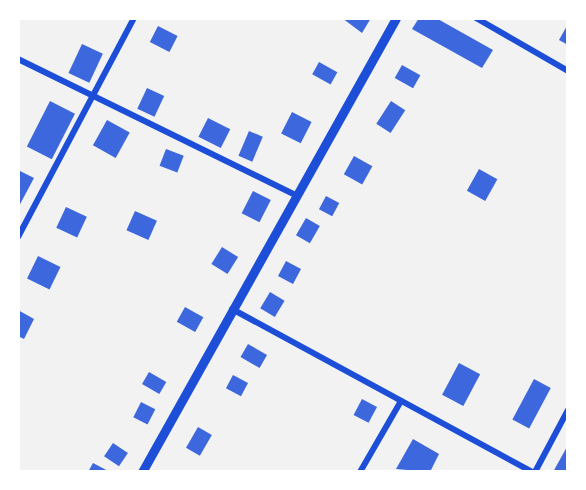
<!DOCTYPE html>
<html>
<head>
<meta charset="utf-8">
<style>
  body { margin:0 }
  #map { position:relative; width:586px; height:490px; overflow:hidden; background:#f2f2f2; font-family:Mulish,sans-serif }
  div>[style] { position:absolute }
  .building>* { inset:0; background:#3d67dc; transform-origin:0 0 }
  .minor>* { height:6px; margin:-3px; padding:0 3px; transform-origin:3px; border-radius:3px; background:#1d4ed8 }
  .tertiary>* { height:9px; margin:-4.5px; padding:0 4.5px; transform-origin:4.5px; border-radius:4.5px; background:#1d4ed8 }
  span { translate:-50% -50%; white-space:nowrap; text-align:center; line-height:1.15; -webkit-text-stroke:4.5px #fff; paint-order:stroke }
  .frame { position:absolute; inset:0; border:20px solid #fff; pointer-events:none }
</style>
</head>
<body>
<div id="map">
  <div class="building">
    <i style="clip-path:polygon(342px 18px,371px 18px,362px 33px)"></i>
    <i style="clip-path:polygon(419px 18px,436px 18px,493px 50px,482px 68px,412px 29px)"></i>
    <i style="clip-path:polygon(568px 24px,568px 45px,559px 40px)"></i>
    <i style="left:158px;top:26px;width:22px;height:18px;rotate:27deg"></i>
    <i style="left:82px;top:44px;width:23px;height:32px;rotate:25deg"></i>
    <i style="left:319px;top:62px;width:21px;height:14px;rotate:29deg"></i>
    <i style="left:402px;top:65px;width:21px;height:15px;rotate:29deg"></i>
    <i style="left:147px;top:88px;width:19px;height:23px;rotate:25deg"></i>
    <i style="left:50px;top:101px;width:28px;height:51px;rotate:27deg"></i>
    <i style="left:391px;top:101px;width:17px;height:27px;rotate:33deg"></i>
    <i style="left:292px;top:112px;width:22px;height:24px;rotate:27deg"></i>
    <i style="left:208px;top:118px;width:25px;height:21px;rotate:27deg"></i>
    <i style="left:107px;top:120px;width:26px;height:29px;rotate:29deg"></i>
    <i style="left:249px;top:131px;width:15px;height:27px;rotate:23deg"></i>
    <i style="left:166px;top:149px;width:19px;height:18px;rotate:21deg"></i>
    <i style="left:354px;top:156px;width:21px;height:21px;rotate:29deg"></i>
    <i style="left:479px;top:169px;width:21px;height:25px;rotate:29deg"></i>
    <i style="clip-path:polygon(18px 170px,34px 178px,18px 208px)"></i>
    <i style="left:253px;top:191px;width:20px;height:25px;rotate:27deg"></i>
    <i style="left:326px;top:196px;width:15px;height:15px;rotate:28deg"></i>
    <i style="left:66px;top:207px;width:23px;height:23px;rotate:25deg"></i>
    <i style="left:135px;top:211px;width:24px;height:21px;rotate:24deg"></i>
    <i style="left:306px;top:218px;width:16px;height:20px;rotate:30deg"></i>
    <i style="left:222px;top:247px;width:19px;height:20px;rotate:32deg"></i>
    <i style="left:38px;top:256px;width:25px;height:25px;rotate:26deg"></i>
    <i style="left:286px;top:261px;width:17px;height:17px;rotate:28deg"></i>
    <i style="left:270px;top:292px;width:17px;height:19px;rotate:31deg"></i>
    <i style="left:185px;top:307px;width:21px;height:17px;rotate:29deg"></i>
    <i style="clip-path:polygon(18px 310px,34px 319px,24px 339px,18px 336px)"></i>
    <i style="left:248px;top:344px;width:22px;height:15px;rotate:30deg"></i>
    <i style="left:459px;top:363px;width:24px;height:36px;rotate:28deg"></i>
    <i style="left:149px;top:372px;width:20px;height:14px;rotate:30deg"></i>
    <i style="left:233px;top:375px;width:17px;height:15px;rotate:28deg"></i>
    <i style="left:534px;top:379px;width:19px;height:46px;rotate:28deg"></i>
    <i style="left:362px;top:399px;width:17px;height:18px;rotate:28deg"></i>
    <i style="left:141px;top:402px;width:16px;height:17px;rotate:27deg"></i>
    <i style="left:198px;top:427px;width:16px;height:24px;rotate:30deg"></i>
    <i style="clip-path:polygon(413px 439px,439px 454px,430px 472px,396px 469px)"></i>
    <i style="left:113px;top:443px;width:18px;height:16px;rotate:34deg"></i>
    <i style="clip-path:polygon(568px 445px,568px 472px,553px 472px)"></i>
    <i style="clip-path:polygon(93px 463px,110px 472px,88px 472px)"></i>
  </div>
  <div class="minor">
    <i style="left:476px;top:18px;width:106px;rotate:29.9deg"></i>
    <i style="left:18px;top:59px;width:309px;rotate:26.1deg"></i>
    <i style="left:18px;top:237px;width:248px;rotate:-62.1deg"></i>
    <i style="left:232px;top:309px;width:341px;rotate:28.5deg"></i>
    <i style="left:360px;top:472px;width:82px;rotate:-60deg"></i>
    <i style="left:535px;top:472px;width:70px;rotate:-62deg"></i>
  </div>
  <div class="tertiary">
    <i style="left:142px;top:472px;width:520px;rotate:-60.77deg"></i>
  </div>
  <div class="frame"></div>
</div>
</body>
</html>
